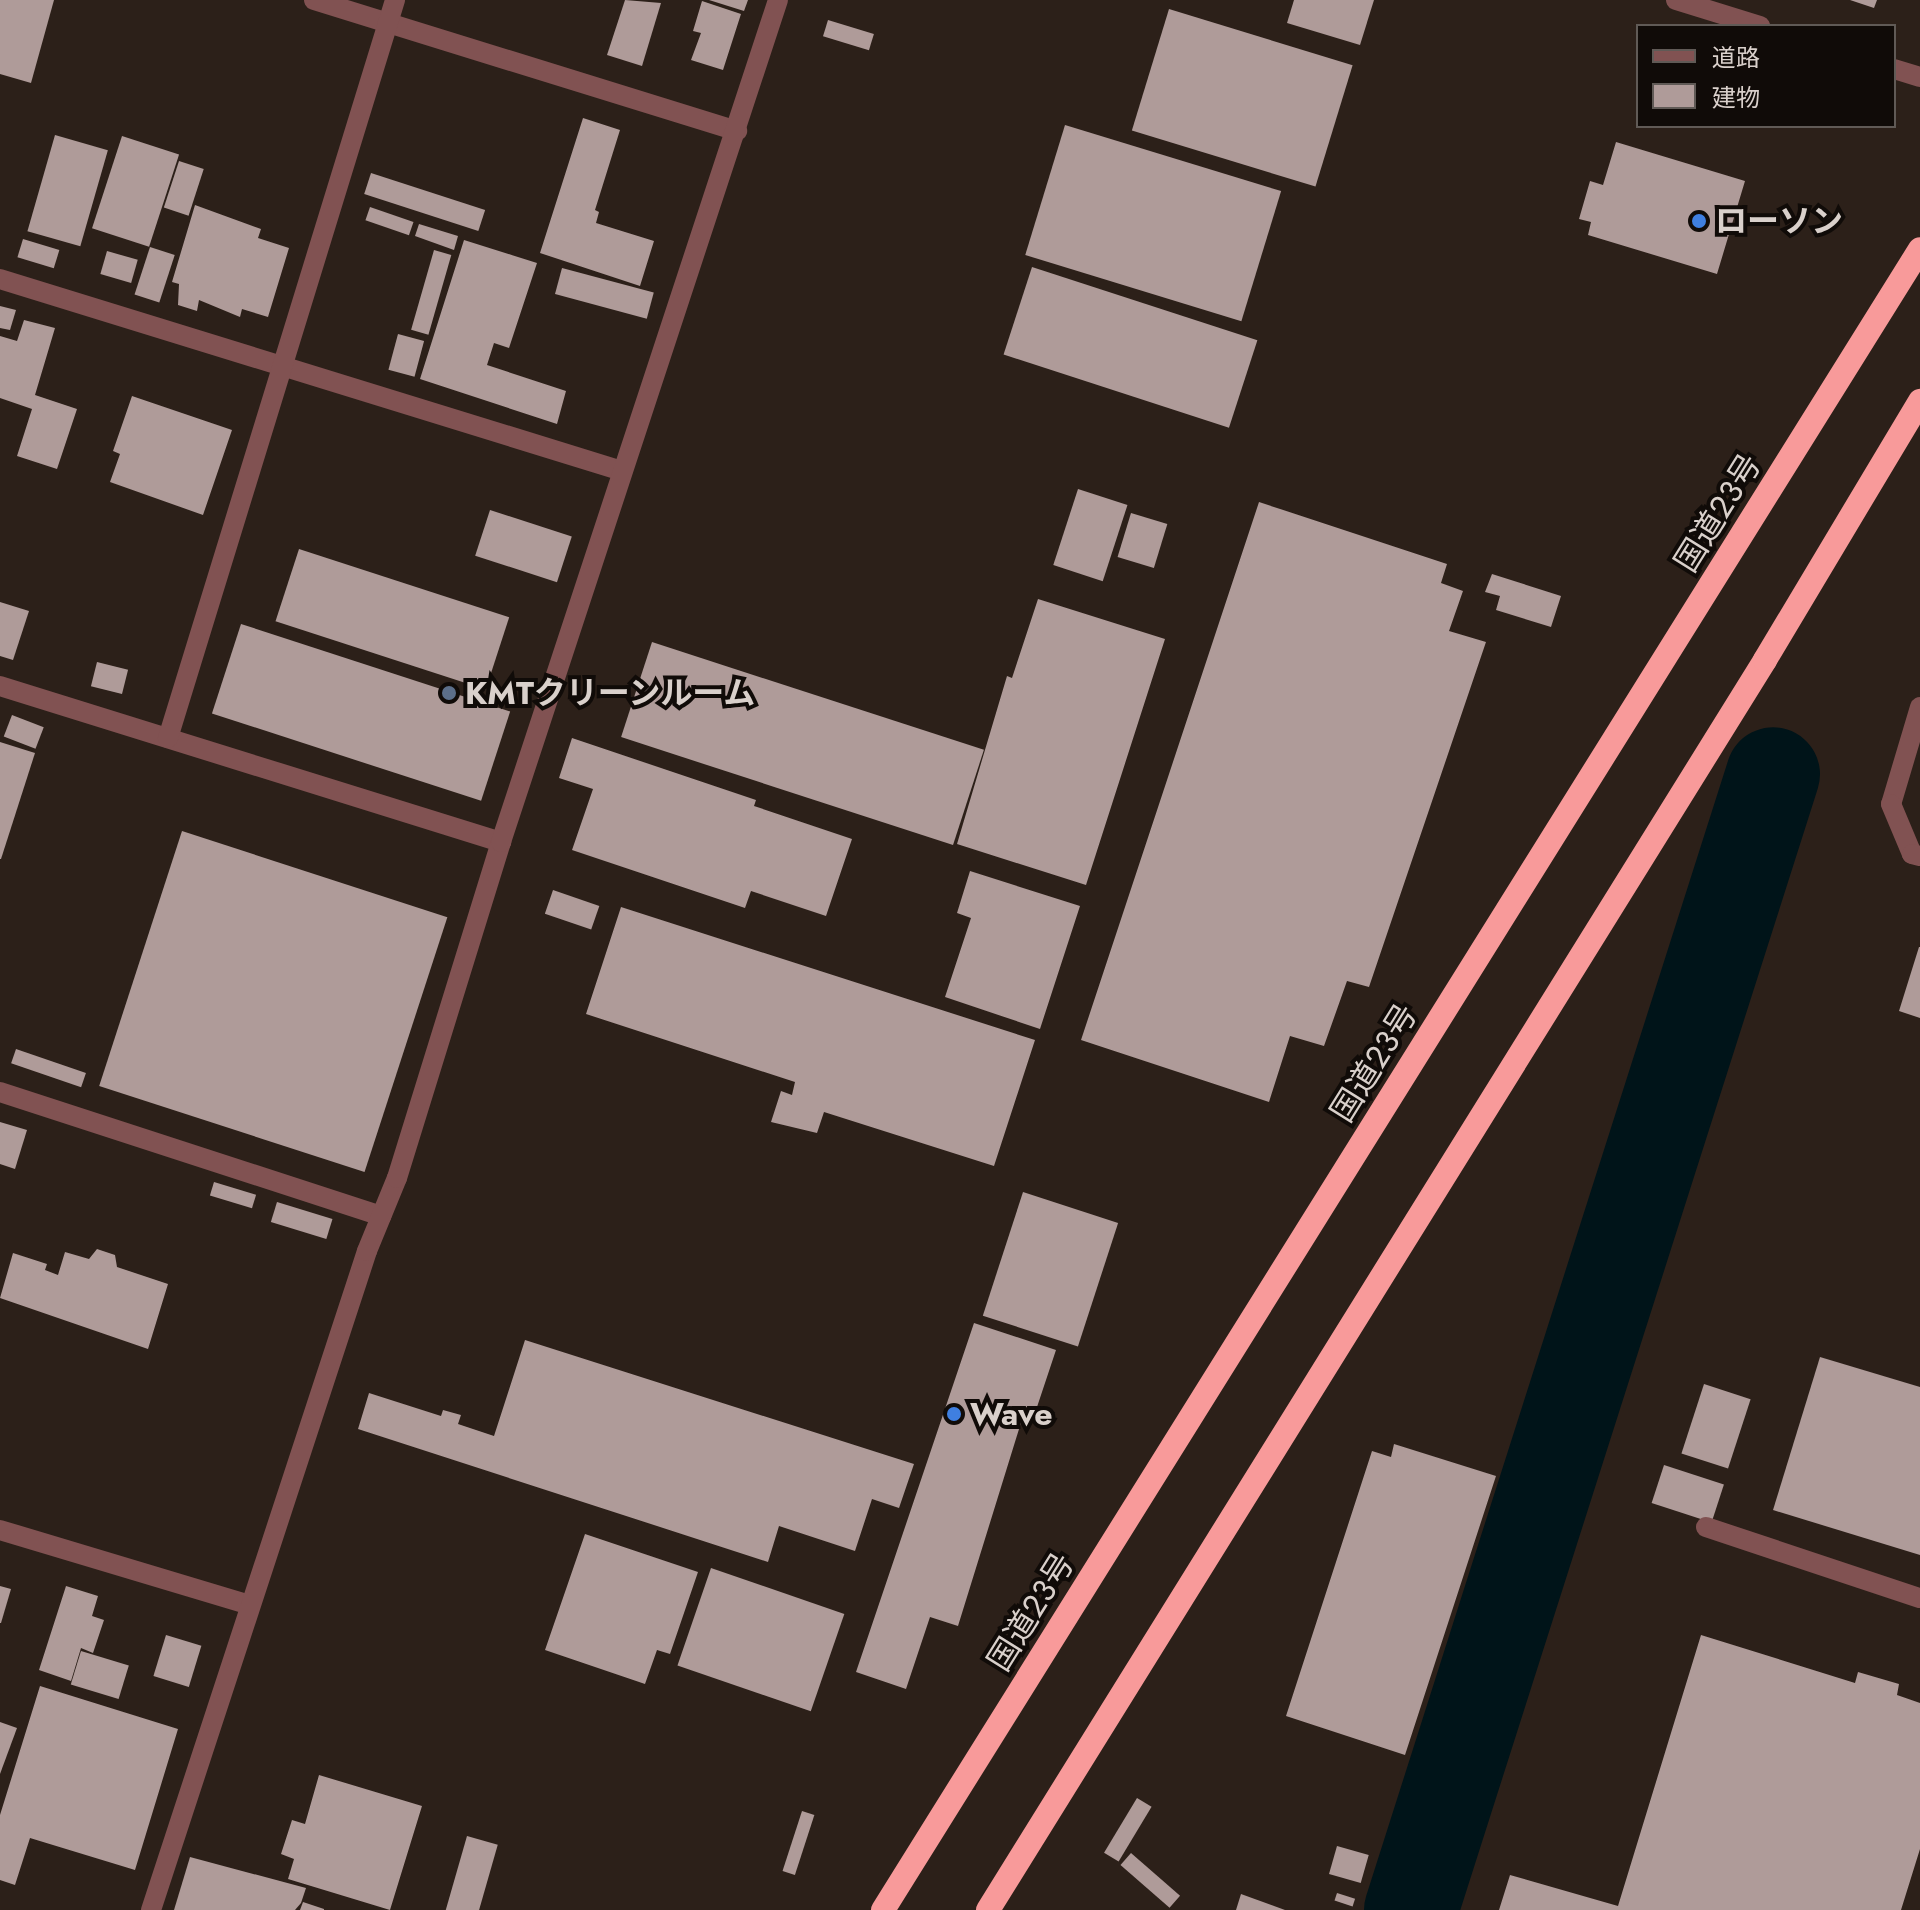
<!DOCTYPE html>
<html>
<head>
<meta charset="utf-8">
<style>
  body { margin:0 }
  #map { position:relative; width:1920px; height:1910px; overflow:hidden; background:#2c2019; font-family:Jost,"Noto Sans JP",sans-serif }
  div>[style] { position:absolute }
  .river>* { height:94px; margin:-47px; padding:0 47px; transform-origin:47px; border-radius:47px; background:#001419 }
  .building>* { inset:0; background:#af9b99; transform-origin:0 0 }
  .lane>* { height:20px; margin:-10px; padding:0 10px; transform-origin:10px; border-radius:10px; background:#815252 }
  .street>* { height:20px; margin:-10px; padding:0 10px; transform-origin:10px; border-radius:10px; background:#815252 }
  .highway>* { height:24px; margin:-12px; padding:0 12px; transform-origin:12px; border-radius:12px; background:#f89a9a }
  .dots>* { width:22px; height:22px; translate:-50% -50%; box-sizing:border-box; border:4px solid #100b08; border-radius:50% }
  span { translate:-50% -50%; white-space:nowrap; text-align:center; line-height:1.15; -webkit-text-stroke:8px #100b08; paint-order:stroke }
  .poi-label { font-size:32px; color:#d9d0cb; font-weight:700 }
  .left { translate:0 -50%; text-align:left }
  .street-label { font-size:32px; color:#d9d0cb }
  .legend { position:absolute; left:1636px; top:24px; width:260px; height:104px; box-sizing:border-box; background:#100b08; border:2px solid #605a56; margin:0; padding:10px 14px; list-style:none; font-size:24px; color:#d9d0cb }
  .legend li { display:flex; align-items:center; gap:16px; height:40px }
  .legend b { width:40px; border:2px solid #605a56 }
</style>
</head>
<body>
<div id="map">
  <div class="river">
    <i style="left:1411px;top:1910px;width:1192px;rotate:-72.32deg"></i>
  </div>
  <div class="building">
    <i style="clip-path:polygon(0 0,54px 0,31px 83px,0 74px)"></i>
    <i style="clip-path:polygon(625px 0,661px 3px,642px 66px,607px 55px)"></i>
    <i style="clip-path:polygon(709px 0,748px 0,744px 11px)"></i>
    <i style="clip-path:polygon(1294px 0,1374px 0,1360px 45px,1287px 23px)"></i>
    <i style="clip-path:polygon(1850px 0,1877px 0,1874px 8px)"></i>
    <i style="clip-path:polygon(702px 1px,741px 14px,723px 70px,691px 60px,701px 33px,693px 31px)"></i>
    <i style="left:1169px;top:9px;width:192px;height:127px;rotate:17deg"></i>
    <i style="left:828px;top:20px;width:48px;height:17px;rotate:17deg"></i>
    <i style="clip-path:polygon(583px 118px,620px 130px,595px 210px,599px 212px,596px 223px,654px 241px,640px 286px,540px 253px)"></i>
    <i style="left:1065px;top:125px;width:226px;height:136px;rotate:17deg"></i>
    <i style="left:55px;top:135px;width:55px;height:100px;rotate:16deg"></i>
    <i style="left:122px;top:136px;width:60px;height:97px;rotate:18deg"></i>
    <i style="clip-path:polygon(1616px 142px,1745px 181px,1717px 274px,1588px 235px,1591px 222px,1579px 219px,1590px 181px,1603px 185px)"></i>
    <i style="left:179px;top:161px;width:26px;height:49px;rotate:18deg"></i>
    <i style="left:371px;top:173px;width:120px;height:22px;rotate:18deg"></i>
    <i style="clip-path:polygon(195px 205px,261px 229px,258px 238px,289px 248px,268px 317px,242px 309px,240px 317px,199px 300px,197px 311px,178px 305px,179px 284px,172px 282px)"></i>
    <i style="left:370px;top:207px;width:46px;height:14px;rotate:19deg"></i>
    <i style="clip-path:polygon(419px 224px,458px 236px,454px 250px,415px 236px)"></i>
    <i style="left:23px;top:239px;width:38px;height:19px;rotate:17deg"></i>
    <i style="clip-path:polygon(464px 240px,537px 263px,509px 348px,494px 343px,487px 365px,566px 391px,557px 424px,420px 379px)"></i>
    <i style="left:150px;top:247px;width:26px;height:50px;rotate:18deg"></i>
    <i style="left:434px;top:250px;width:18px;height:83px;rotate:16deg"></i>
    <i style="left:107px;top:251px;width:32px;height:24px;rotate:16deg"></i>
    <i style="left:1032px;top:267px;width:237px;height:92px;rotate:18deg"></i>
    <i style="left:562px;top:268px;width:95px;height:27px;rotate:15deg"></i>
    <i style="clip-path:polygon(0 306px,16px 310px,10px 330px,0 328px)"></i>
    <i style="clip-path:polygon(24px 320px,55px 328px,35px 395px,77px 409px,57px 469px,17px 456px,32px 409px,0 398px,0 336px,17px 341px)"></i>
    <i style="left:398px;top:334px;width:27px;height:37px;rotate:15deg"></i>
    <i style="clip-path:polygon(132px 396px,232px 430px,203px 515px,110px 482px,120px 454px,113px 451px)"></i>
    <i style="left:1078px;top:489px;width:52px;height:80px;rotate:18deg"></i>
    <i style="clip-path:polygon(1259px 502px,1447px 564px,1441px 583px,1463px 591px,1449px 631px,1486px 642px,1369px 987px,1347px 981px,1324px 1046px,1290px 1036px,1269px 1102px,1081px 1040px)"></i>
    <i style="left:490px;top:510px;width:86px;height:48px;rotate:18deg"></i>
    <i style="left:1131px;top:513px;width:38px;height:46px;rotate:17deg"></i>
    <i style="left:299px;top:549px;width:221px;height:76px;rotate:18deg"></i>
    <i style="clip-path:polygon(1492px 574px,1561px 596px,1551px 627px,1496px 610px,1500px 596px,1485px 592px)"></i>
    <i style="clip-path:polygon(1038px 599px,1165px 639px,1086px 885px,957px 844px,1007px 676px,1012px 678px)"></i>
    <i style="clip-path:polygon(0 602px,29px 611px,13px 660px,0 656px)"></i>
    <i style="left:241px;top:624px;width:283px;height:94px;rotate:18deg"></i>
    <i style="left:652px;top:642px;width:349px;height:100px;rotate:18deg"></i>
    <i style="left:97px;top:662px;width:32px;height:25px;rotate:14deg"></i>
    <i style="left:12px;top:715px;width:34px;height:23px;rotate:21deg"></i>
    <i style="clip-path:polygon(572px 738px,756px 800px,754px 806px,852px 839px,826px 916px,751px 891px,745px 908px,572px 850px,593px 789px,559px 778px)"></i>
    <i style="clip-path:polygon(0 742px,35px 753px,1px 859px,0 859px)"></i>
    <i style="left:182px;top:831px;width:279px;height:268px;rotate:18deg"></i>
    <i style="clip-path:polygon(970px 871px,1080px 906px,1040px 1029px,945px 997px,971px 918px,957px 913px)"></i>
    <i style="left:553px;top:890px;width:49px;height:25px;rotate:19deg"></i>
    <i style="clip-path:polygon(621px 907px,1035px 1040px,994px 1166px,824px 1112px,817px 1133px,771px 1122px,781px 1091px,792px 1095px,795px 1082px,586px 1014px)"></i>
    <i style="clip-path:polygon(1919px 947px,1920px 947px,1920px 1018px,1899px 1011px)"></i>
    <i style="left:16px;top:1049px;width:74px;height:15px;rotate:19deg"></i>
    <i style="clip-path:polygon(0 1122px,27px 1130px,15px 1169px,0 1164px)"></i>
    <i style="left:214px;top:1182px;width:44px;height:14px;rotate:17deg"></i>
    <i style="left:1023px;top:1192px;width:100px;height:130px;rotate:18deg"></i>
    <i style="left:277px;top:1202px;width:58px;height:21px;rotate:17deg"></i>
    <i style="clip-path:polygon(97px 1249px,115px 1255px,117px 1267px,168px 1284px,148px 1349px,0 1298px,13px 1253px,47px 1264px,45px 1270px,58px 1275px,65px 1252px,89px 1259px)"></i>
    <i style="clip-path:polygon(974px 1323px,1056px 1350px,1034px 1416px,1024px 1413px,958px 1626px,930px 1617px,906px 1689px,856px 1672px)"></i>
    <i style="clip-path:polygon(525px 1340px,914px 1464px,899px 1508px,872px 1499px,855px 1551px,779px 1526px,768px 1562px,358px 1429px,369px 1393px,441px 1416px,443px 1410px,461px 1415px,458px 1424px,494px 1436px)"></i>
    <i style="clip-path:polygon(1820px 1357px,1920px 1387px,1920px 1555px,1773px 1510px)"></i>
    <i style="left:1704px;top:1384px;width:49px;height:73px;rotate:18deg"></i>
    <i style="clip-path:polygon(1394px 1444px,1496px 1476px,1405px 1755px,1286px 1716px,1372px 1451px,1391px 1457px)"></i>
    <i style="left:1664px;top:1465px;width:63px;height:40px;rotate:18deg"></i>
    <i style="clip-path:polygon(585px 1534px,698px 1572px,670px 1654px,657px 1650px,645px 1684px,545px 1650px)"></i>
    <i style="left:711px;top:1568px;width:141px;height:103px;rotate:19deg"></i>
    <i style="clip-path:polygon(0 1586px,11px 1589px,1px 1623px,0 1623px)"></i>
    <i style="clip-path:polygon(66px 1586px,98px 1596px,92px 1616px,104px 1620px,93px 1653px,81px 1648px,71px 1681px,39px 1670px)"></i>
    <i style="left:166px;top:1635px;width:37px;height:43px;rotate:17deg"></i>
    <i style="clip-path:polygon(1701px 1635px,1855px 1683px,1858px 1672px,1899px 1684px,1897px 1695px,1920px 1703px,1920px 1849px,1901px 1910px,1499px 1910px,1510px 1875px,1618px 1906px)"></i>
    <i style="left:81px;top:1651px;width:50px;height:35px;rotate:17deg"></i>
    <i style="clip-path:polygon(40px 1686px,178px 1729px,135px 1870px,30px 1838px,15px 1885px,0 1880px,0 1815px)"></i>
    <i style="clip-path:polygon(0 1722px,17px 1728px,0 1774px)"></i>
    <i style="clip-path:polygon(319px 1775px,422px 1806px,390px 1910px,288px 1879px,294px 1859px,281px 1854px,292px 1820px,305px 1824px)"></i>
    <i style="left:1137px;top:1798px;width:17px;height:64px;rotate:31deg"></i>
    <i style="left:802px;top:1811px;width:13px;height:63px;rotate:18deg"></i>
    <i style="left:467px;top:1836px;width:32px;height:77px;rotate:16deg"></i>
    <i style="left:1337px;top:1846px;width:33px;height:29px;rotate:16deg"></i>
    <i style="left:1131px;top:1853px;width:65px;height:16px;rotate:41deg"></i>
    <i style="clip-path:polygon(190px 1857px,306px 1888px,301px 1903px,295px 1910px,174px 1910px)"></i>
    <i style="left:1337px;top:1893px;width:19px;height:8px;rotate:18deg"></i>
    <i style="clip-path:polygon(1241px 1894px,1285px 1910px,1236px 1910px)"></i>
    <i style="clip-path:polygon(303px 1902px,324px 1909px,324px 1910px,300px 1910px)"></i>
  </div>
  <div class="lane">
    <i style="left:1920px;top:707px;width:101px;rotate:106.6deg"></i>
    <i style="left:1891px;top:804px;width:54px;rotate:67.2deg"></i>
    <i style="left:1912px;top:854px;width:8px;rotate:14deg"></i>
    <i style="left:1706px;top:1527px;width:225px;rotate:18.4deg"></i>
  </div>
  <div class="street">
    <i style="left:314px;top:0;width:443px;rotate:17.2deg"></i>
    <i style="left:1676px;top:0;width:88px;rotate:17.2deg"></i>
    <i style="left:1894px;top:69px;width:27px;rotate:17deg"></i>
    <i style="left:0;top:279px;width:651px;rotate:17.15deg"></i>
    <i style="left:0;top:686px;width:525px;rotate:17.3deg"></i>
    <i style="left:168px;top:738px;width:772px;rotate:-72.9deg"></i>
    <i style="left:0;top:1092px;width:401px;rotate:18deg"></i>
    <i style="left:0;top:1530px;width:261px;rotate:16.7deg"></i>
    <i style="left:151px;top:1910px;width:693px;rotate:-71.85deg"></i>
    <i style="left:367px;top:1251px;width:79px;rotate:-67.7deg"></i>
    <i style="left:397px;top:1178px;width:352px;rotate:-72.8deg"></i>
    <i style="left:501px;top:842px;width:886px;rotate:-71.79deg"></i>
  </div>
  <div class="highway">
    <i style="left:883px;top:1910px;width:1958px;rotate:-58.02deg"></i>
    <i style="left:988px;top:1910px;width:1472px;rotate:-58.13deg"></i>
    <i style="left:1765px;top:660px;width:302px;rotate:-59.1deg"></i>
  </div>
  <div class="dots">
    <i style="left:1699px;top:221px;background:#3f7fe0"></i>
    <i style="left:449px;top:693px;background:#5c6f8a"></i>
    <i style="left:954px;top:1414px;background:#3f7fe0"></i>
  </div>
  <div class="poi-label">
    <span class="left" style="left:1715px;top:221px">ローソン</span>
    <span class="left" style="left:465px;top:693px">KMTクリーンルーム</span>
    <span class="left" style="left:970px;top:1414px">Wave</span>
  </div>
  <div class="street-label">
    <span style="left:1718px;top:513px;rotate:-58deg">国道23号</span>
    <span style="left:1374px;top:1063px;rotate:-58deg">国道23号</span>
    <span style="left:1031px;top:1612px;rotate:-58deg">国道23号</span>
  </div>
  <ul class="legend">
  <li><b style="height:10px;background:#815252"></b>道路</li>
  <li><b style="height:22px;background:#af9b99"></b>建物</li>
  </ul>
</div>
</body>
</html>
